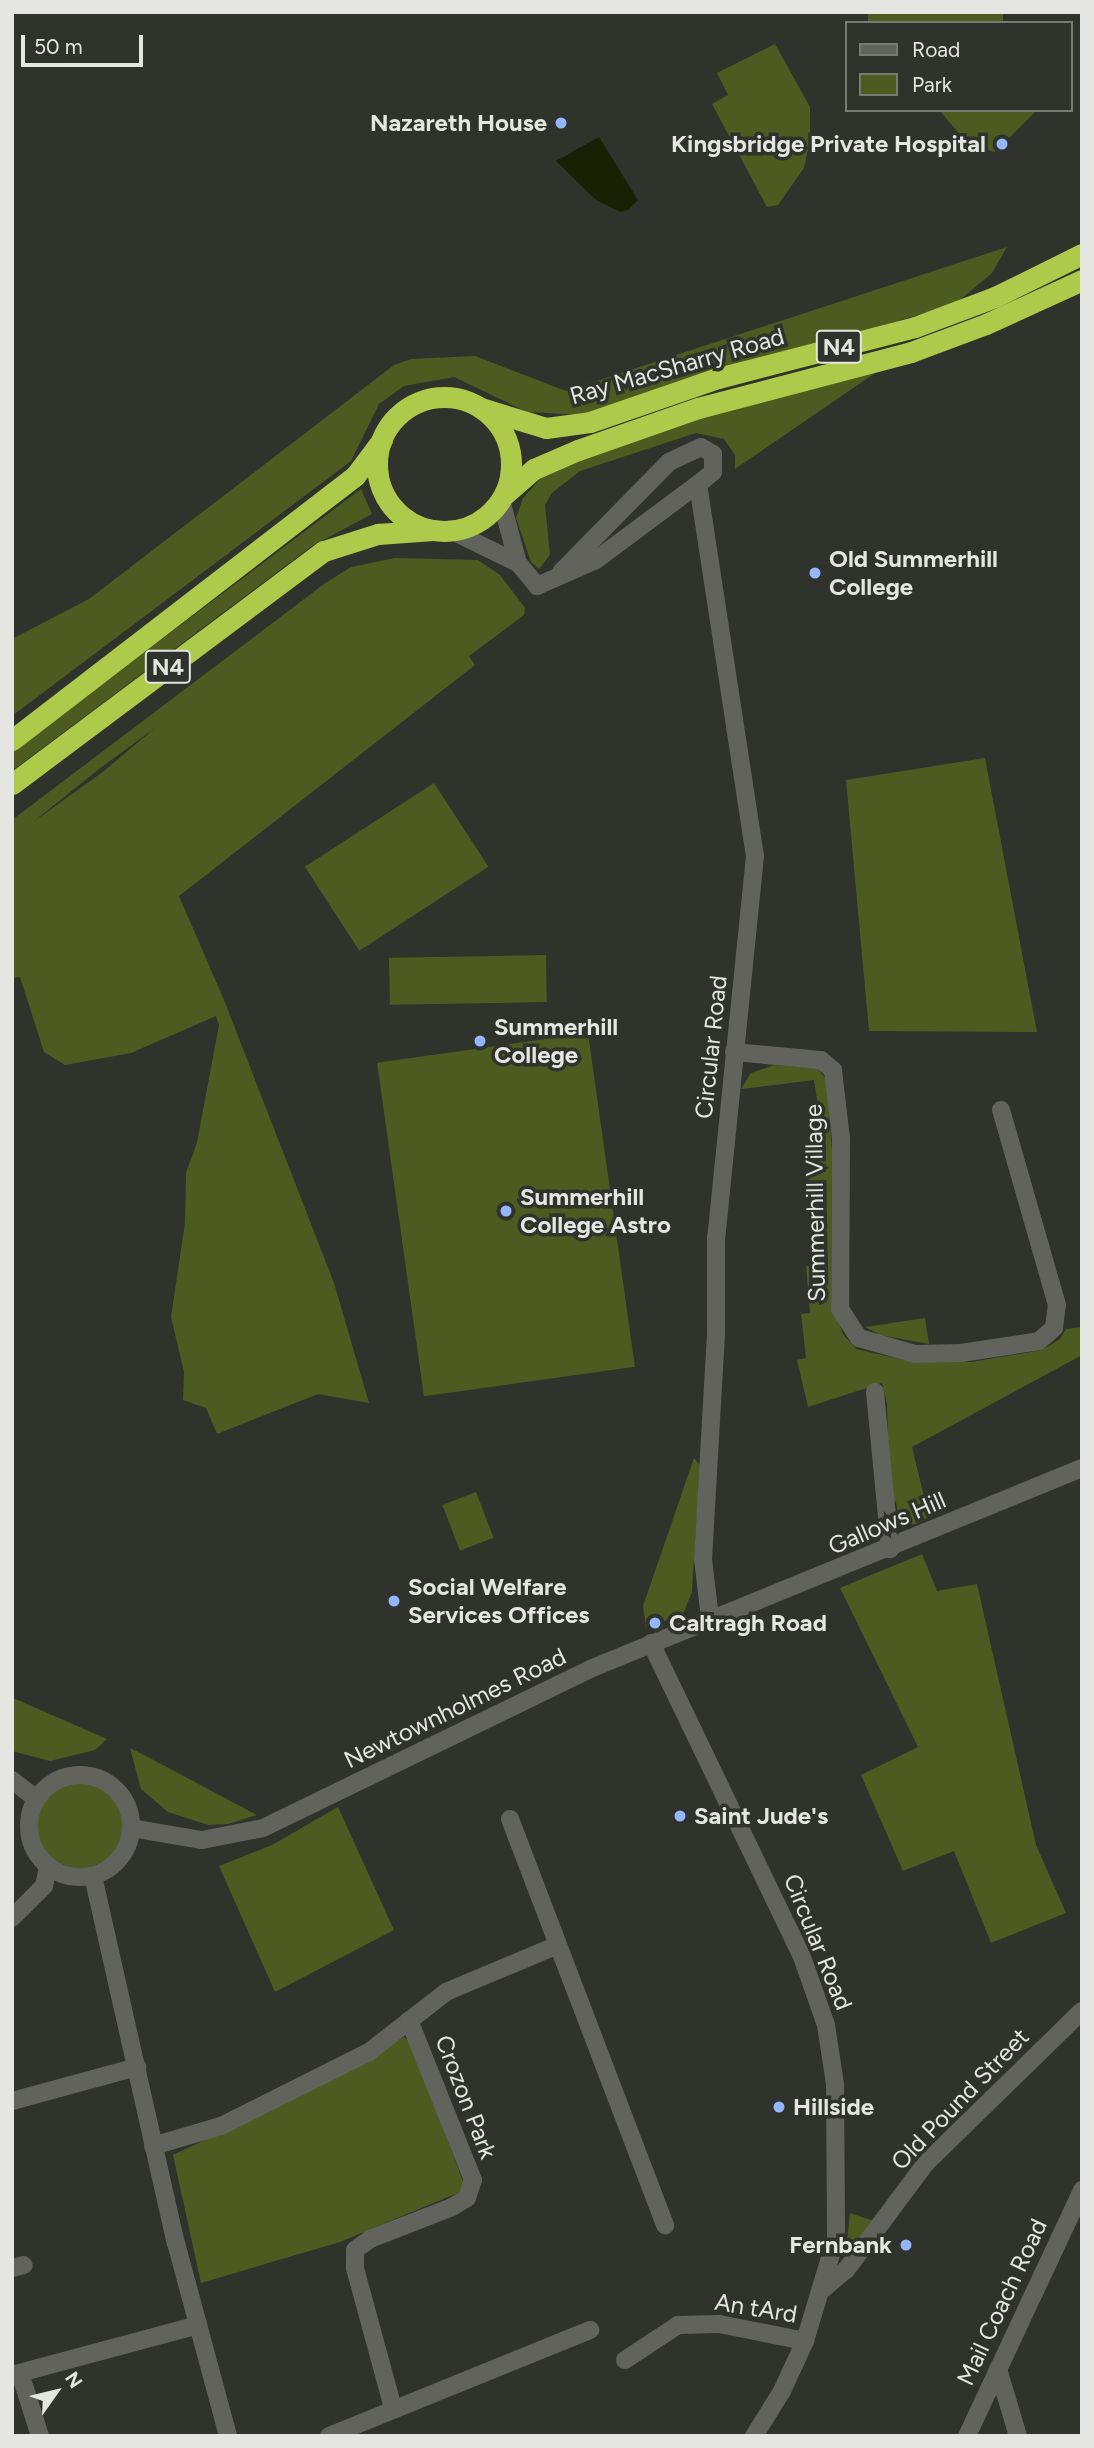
<!DOCTYPE html>
<html>
<head>
<meta charset="utf-8">
<style>
  body { margin:0 }
  #map { position:relative; width:1094px; height:2448px; overflow:hidden; background:#30322c; font-family:Figtree,sans-serif }
  div>[style] { position:absolute }
  .green>* { inset:0; background:#4d5b20; transform-origin:0 0 }
  .round { border-radius:50% }
  .water>* { inset:0; background:#1a2004 }
  .street>* { height:18px; margin:-9px; padding:0 9px; transform-origin:9px; border-radius:9px; background:#61635c }
  .secondary>* { height:18px; margin:-9px; padding:0 9px; transform-origin:9px; border-radius:9px; background:#61635c }
  .secondary>.ring { margin:-9px; padding:0; box-sizing:content-box; background:none; border:18px solid #61635c; border-radius:50% }
  .highway>* { height:21px; margin:-10.5px; padding:0 10.5px; transform-origin:10.5px; border-radius:10.5px; background:#adca4b }
  .highway>.ring { margin:-10.5px; padding:0; box-sizing:content-box; background:none; border:21px solid #adca4b; border-radius:50% }
  .dots>* { width:19px; height:19px; translate:-50% -50%; box-sizing:border-box; border:4px solid #30322c; border-radius:50% }
  span { translate:-50% -50%; white-space:nowrap; text-align:center; line-height:1.15; -webkit-text-stroke:7px #30322c; paint-order:stroke }
  .shield-label span { padding:2px 5px; background:#30322c; border:2px solid; border-radius:5px; -webkit-text-stroke-width:0 }
  .shield-label { font-size:23px; color:#e5e6e2; font-weight:700 }
  .poi-label { font-size:24px; color:#e5e6e2; font-weight:700 }
  .right { translate:-100% -50%; text-align:right }
  .left { translate:0 -50%; text-align:left }
  .street-label { font-size:24px; color:#e5e6e2 }
  .frame { position:absolute; inset:0; border:14px solid #e5e6e2; pointer-events:none }
  .legend { position:absolute; left:845px; top:21px; width:228px; height:91px; box-sizing:border-box; background:#30322c; border:2px solid #787a75; margin:0; padding:9px 12px; list-style:none; font-size:21px; color:#e5e6e2 }
  .legend li { display:flex; align-items:center; gap:14px; height:35px }
  .legend b { width:35px; border:2px solid #787a75 }
  .north { position:absolute; left:21px; top:2357px; width:70px; height:70px; -webkit-text-stroke:5px #30322c; paint-order:stroke; rotate:56deg; font-size:19px; font-weight:700; line-height:28px; text-align:center; color:#e5e6e2 }
  .north::after { content:''; display:block; margin:auto; width:24px; height:32px; background:#e5e6e2; clip-path:polygon(50% 0,100% 100%,50% 72%,0 100%) }
  .scale { position:absolute; left:21px; top:35px; width:122px; height:32px; box-sizing:border-box; border:4px solid #e5e6e2; border-top:0; padding-left:9px; font-size:21px; line-height:24px; white-space:nowrap; color:#e5e6e2; -webkit-text-stroke:5px #30322c; paint-order:stroke }
</style>
</head>
<body>
<div id="map">
  <div class="green">
    <i style="left:868px;top:12px;width:135px;height:12px"></i>
    <i style="clip-path:polygon(775px 44px,810px 107px,810px 140px,804px 168px,778px 205px,767px 207px,712px 104px,728px 95px,717px 73px)"></i>
    <i style="clip-path:polygon(939px 110px,1037px 110px,995px 152px,967px 143px)"></i>
    <i style="clip-path:polygon(1007px 247px,992px 273px,955px 304px,580px 415px,527px 412px,454px 377px,404px 386px,379px 404px,351px 461px,12px 716px,12px 639px,89px 599px,394px 365px,411px 359px,475px 356px,566px 391px)"></i>
    <i style="clip-path:polygon(878px 371px,735px 469px,735px 455px,724px 439px,696px 433px,580px 471px,552px 493px,545px 505px,550px 555px,539px 569px,531px 562px,516px 518px,523px 498px,542px 477px,562px 466px,704px 415px)"></i>
    <i style="clip-path:polygon(361px 489px,372px 514px,312px 546px,12px 771px,12px 752px)"></i>
    <i style="clip-path:polygon(evenodd,395px 558px,478px 560px,500px 575px,525px 608px,524px 615px,469px 656px,475px 665px,179px 896px,224px 1000px,334px 1283px,369px 1403px,318px 1394px,217px 1434px,206px 1408px,183px 1400px,184px 1372px,171px 1317px,185px 1223px,186px 1173px,197px 1142px,219px 1025px,216px 1016px,131px 1053px,65px 1065px,44px 1052px,20px 977px,12px 978px,12px 820px,324px 584px,351px 567px,395px 558px,155px 728px,104px 771px,33px 822px,99px 769px,155px 728px)"></i>
    <i style="clip-path:polygon(985px 758px,1037px 1032px,869px 1031px,846px 780px)"></i>
    <i style="left:434px;top:783px;width:100px;height:154px;rotate:57deg"></i>
    <i style="left:546px;top:955px;width:47px;height:157px;rotate:89deg"></i>
    <i style="left:588px;top:1033px;width:337px;height:213px;rotate:82deg"></i>
    <i style="clip-path:polygon(774px 1065px,817px 1068px,826px 1079px,832px 1151px,831px 1301px,843px 1334px,856px 1349px,913px 1362px,971px 1362px,1042px 1350px,1060px 1339px,1066px 1329px,1082px 1327px,1082px 1355px,912px 1447px,929px 1517px,916px 1524px,900px 1525px,896px 1502px,890px 1500px,887px 1404px,882px 1383px,808px 1407px,797px 1360px,806px 1358px,801px 1314px,810px 1313px,806px 1266px,814px 1265px,809px 1220px,816px 1219px,808px 1175px,818px 1173px,813px 1128px,821px 1126px,814px 1080px,741px 1089px,751px 1073px)"></i>
    <i style="clip-path:polygon(925px 1318px,929px 1344px,880px 1335px,865px 1327px)"></i>
    <i style="clip-path:polygon(694px 1458px,700px 1465px,692px 1592px,683px 1614px,646px 1628px,643px 1606px)"></i>
    <i style="left:476px;top:1492px;width:49px;height:36px;rotate:69deg"></i>
    <i style="clip-path:polygon(922px 1554px,937px 1591px,977px 1584px,1036px 1845px,1066px 1913px,991px 1943px,954px 1851px,903px 1871px,861px 1775px,918px 1747px,840px 1588px)"></i>
    <i style="clip-path:polygon(12px 1697px,13px 1698px,107px 1739px,95px 1750px,50px 1761px,12px 1751px)"></i>
    <i style="clip-path:polygon(130px 1748px,144px 1755px,257px 1815px,228px 1824px,208px 1825px,168px 1812px,141px 1789px)"></i>
    <i class="round" style="left:37px;top:1782px;width:86px;height:86px"></i>
    <i style="clip-path:polygon(338px 1807px,394px 1930px,275px 1992px,219px 1866px,272px 1845px)"></i>
    <i style="clip-path:polygon(404px 2037px,411px 2043px,464px 2184px,460px 2192px,340px 2242px,201px 2283px,173px 2155px,359px 2066px)"></i>
    <i style="clip-path:polygon(850px 2213px,874px 2221px,849px 2251px,846px 2249px)"></i>
  </div>
  <div class="water">
    <i style="clip-path:polygon(599px 137px,638px 200px,628px 210px,620px 212px,596px 200px,556px 161px)"></i>
  </div>
  <div class="street">
    <i style="left:734px;top:1052px;width:87px;rotate:5.3deg"></i>
    <i style="left:821px;top:1060px;width:16px;rotate:40deg"></i>
    <i style="left:833px;top:1070px;width:69px;rotate:83.4deg"></i>
    <i style="left:841px;top:1139px;width:170px;rotate:90.3deg"></i>
    <i style="left:840px;top:1309px;width:35px;rotate:57deg"></i>
    <i style="left:859px;top:1338px;width:58px;rotate:15.9deg"></i>
    <i style="left:915px;top:1354px;width:46px;rotate:-1.2deg"></i>
    <i style="left:961px;top:1353px;width:79px;rotate:-8.7deg"></i>
    <i style="left:1039px;top:1341px;width:20px;rotate:-41deg"></i>
    <i style="left:1054px;top:1328px;width:23px;rotate:-83deg"></i>
    <i style="left:1057px;top:1305px;width:203px;rotate:-106deg"></i>
    <i style="left:875px;top:1392px;width:158px;rotate:84.5deg"></i>
    <i style="left:510px;top:1819px;width:435px;rotate:69.1deg"></i>
    <i style="left:12px;top:2101px;width:130px;rotate:-15.2deg"></i>
    <i style="left:153px;top:2146px;width:71px;rotate:-16.4deg"></i>
    <i style="left:221px;top:2126px;width:165px;rotate:-26.6deg"></i>
    <i style="left:369px;top:2052px;width:98px;rotate:-37.9deg"></i>
    <i style="left:446px;top:1992px;width:121px;rotate:-22.8deg"></i>
    <i style="left:12px;top:2268px;width:12px;rotate:-14deg"></i>
    <i style="left:625px;top:2360px;width:64px;rotate:-33.4deg"></i>
    <i style="left:678px;top:2325px;width:41px;rotate:-1.4deg"></i>
    <i style="left:719px;top:2324px;width:88px;rotate:11.2deg"></i>
    <i style="left:998px;top:2369px;width:70px;rotate:73.4deg"></i>
    <i style="left:20px;top:2373px;width:66px;rotate:72.4deg"></i>
    <i style="left:12px;top:2375px;width:193px;rotate:-15deg"></i>
    <i style="left:393px;top:2408px;width:145px;rotate:-105.2deg"></i>
    <i style="left:355px;top:2268px;width:18px;rotate:-90deg"></i>
    <i style="left:355px;top:2250px;width:19px;rotate:-36deg"></i>
    <i style="left:370px;top:2239px;width:88px;rotate:-21.3deg"></i>
    <i style="left:452px;top:2207px;width:17px;rotate:-31deg"></i>
    <i style="left:467px;top:2198px;width:19px;rotate:-72deg"></i>
    <i style="left:473px;top:2180px;width:172px;rotate:-111.8deg"></i>
    <i style="left:329px;top:2436px;width:282px;rotate:-22.1deg"></i>
  </div>
  <div class="secondary">
    <i style="left:501px;top:500px;width:65px;rotate:74.9deg"></i>
    <i style="left:452px;top:531px;width:73px;rotate:25.9deg"></i>
    <i style="left:518px;top:563px;width:30px;rotate:50deg"></i>
    <i style="left:537px;top:586px;width:64px;rotate:-23.8deg"></i>
    <i style="left:596px;top:560px;width:127px;rotate:-36.7deg"></i>
    <i style="left:561px;top:572px;width:154px;rotate:-45.5deg"></i>
    <i style="left:669px;top:462px;width:35px;rotate:-25deg"></i>
    <i style="left:701px;top:447px;width:14px;rotate:30deg"></i>
    <i style="left:713px;top:454px;width:18px;rotate:90deg"></i>
    <i style="left:713px;top:472px;width:19px;rotate:141deg"></i>
    <i style="left:698px;top:484px;width:376px;rotate:81.3deg"></i>
    <i style="left:755px;top:856px;width:383px;rotate:95.8deg"></i>
    <i style="left:716px;top:1237px;width:97px;rotate:90deg"></i>
    <i style="left:716px;top:1334px;width:225px;rotate:93.3deg"></i>
    <i style="left:703px;top:1559px;width:60px;rotate:83.3deg"></i>
    <i style="left:651px;top:1643px;width:345px;rotate:64.3deg"></i>
    <i style="left:801px;top:1954px;width:75px;rotate:70.6deg"></i>
    <i style="left:826px;top:2025px;width:60px;rotate:81.3deg"></i>
    <i style="left:835px;top:2084px;width:154px;rotate:89.6deg"></i>
    <i style="left:836px;top:2238px;width:108px;rotate:106.8deg"></i>
    <i style="left:805px;top:2341px;width:55px;rotate:114.7deg"></i>
    <i style="left:782px;top:2391px;width:53px;rotate:121.9deg"></i>
    <i class="ring" style="left:29px;top:1775px;width:84px;height:84px"></i>
    <i style="left:12px;top:1780px;width:31px;rotate:38deg"></i>
    <i style="left:131px;top:1828px;width:72px;rotate:9.6deg"></i>
    <i style="left:202px;top:1840px;width:62px;rotate:-11.1deg"></i>
    <i style="left:263px;top:1828px;width:364px;rotate:-25.9deg"></i>
    <i style="left:590px;top:1669px;width:531px;rotate:-22.22deg"></i>
    <i style="left:93px;top:1876px;width:376px;rotate:77.3deg"></i>
    <i style="left:176px;top:2243px;width:200px;rotate:74.9deg"></i>
    <i style="left:12px;top:1918px;width:45px;rotate:-45deg"></i>
    <i style="left:44px;top:1886px;width:19px;rotate:-78deg"></i>
    <i style="left:823px;top:2289px;width:30px;rotate:-40deg"></i>
    <i style="left:846px;top:2270px;width:134px;rotate:-53.2deg"></i>
    <i style="left:926px;top:2163px;width:218px;rotate:-44.3deg"></i>
    <i style="left:967px;top:2436px;width:272px;rotate:-64.9deg"></i>
  </div>
  <div class="highway">
    <i class="ring" style="left:377px;top:397px;width:113px;height:113px"></i>
    <i style="left:481px;top:408px;width:68px;rotate:17.1deg"></i>
    <i style="left:546px;top:428px;width:44px;rotate:-7.8deg"></i>
    <i style="left:590px;top:422px;width:135px;rotate:-19deg"></i>
    <i style="left:718px;top:378px;width:203px;rotate:-14.5deg"></i>
    <i style="left:915px;top:327px;width:85px;rotate:-20.6deg"></i>
    <i style="left:995px;top:297px;width:97px;rotate:-26.3deg"></i>
    <i style="left:505px;top:494px;width:38px;rotate:-41deg"></i>
    <i style="left:534px;top:469px;width:48px;rotate:-23.4deg"></i>
    <i style="left:578px;top:450px;width:127px;rotate:-19.3deg"></i>
    <i style="left:698px;top:408px;width:220px;rotate:-14.7deg"></i>
    <i style="left:911px;top:352px;width:80px;rotate:-20.5deg"></i>
    <i style="left:986px;top:324px;width:106px;rotate:-24.6deg"></i>
    <i style="left:12px;top:740px;width:433px;rotate:-37.6deg"></i>
    <i style="left:355px;top:476px;width:45px;rotate:-53.1deg"></i>
    <i style="left:12px;top:784px;width:389px;rotate:-36.8deg"></i>
    <i style="left:324px;top:551px;width:57px;rotate:-17.5deg"></i>
    <i style="left:378px;top:534px;width:55px;rotate:-4.2deg"></i>
  </div>
  <div class="dots">
    <i style="left:561px;top:123px;background:#92b7fd"></i>
    <i style="left:1002px;top:144px;background:#92b7fd"></i>
    <i style="left:815px;top:573px;background:#92b7fd"></i>
    <i style="left:480px;top:1041px;background:#92b7fd"></i>
    <i style="left:506px;top:1211px;background:#92b7fd"></i>
    <i style="left:394px;top:1601px;background:#92b7fd"></i>
    <i style="left:655px;top:1623px;background:#92b7fd"></i>
    <i style="left:680px;top:1816px;background:#92b7fd"></i>
    <i style="left:779px;top:2107px;background:#92b7fd"></i>
    <i style="left:906px;top:2245px;background:#92b7fd"></i>
  </div>
  <div class="shield-label">
    <span style="left:839px;top:347px">N4</span>
    <span style="left:168px;top:667px">N4</span>
  </div>
  <div class="poi-label">
    <span class="right" style="left:547px;top:123px">Nazareth House</span>
    <span class="right" style="left:986px;top:144px">Kingsbridge Private Hospital</span>
    <span class="left" style="left:829px;top:573px">Old Summerhill<br>College</span>
    <span class="left" style="left:494px;top:1041px">Summerhill<br>College</span>
    <span class="left" style="left:520px;top:1211px">Summerhill<br>College Astro</span>
    <span class="left" style="left:408px;top:1601px">Social Welfare<br>Services Offices</span>
    <span class="left" style="left:669px;top:1623px">Caltragh Road</span>
    <span class="left" style="left:694px;top:1816px">Saint Jude's</span>
    <span class="left" style="left:793px;top:2107px">Hillside</span>
    <span class="right" style="left:892px;top:2245px">Fernbank</span>
  </div>
  <div class="street-label">
    <span style="left:677px;top:366px;rotate:-16deg">Ray MacSharry Road</span>
    <span style="left:711px;top:1047px;rotate:-84deg">Circular Road</span>
    <span style="left:815px;top:1203px;rotate:-91deg">Summerhill Village</span>
    <span style="left:887px;top:1523px;rotate:-23deg">Gallows Hill</span>
    <span style="left:455px;top:1708px;rotate:-26deg">Newtownholmes Road</span>
    <span style="left:818px;top:1942px;rotate:68deg">Circular Road</span>
    <span style="left:466px;top:2097px;rotate:69deg">Crozon Park</span>
    <span style="left:960px;top:2099px;rotate:-46deg">Old Pound Street</span>
    <span style="left:1002px;top:2302px;rotate:-65deg">Mail Coach Road</span>
    <span style="left:756px;top:2308px;rotate:9deg">An tArd</span>
  </div>
  <div class="frame"></div>
  <ul class="legend">
  <li><b style="height:9px;background:#61635c"></b>Road</li>
  <li><b style="height:19px;background:#4d5b20"></b>Park</li>
  </ul>
  <div class="north">N</div>
  <div class="scale">50 m</div>
</div>
</body>
</html>
